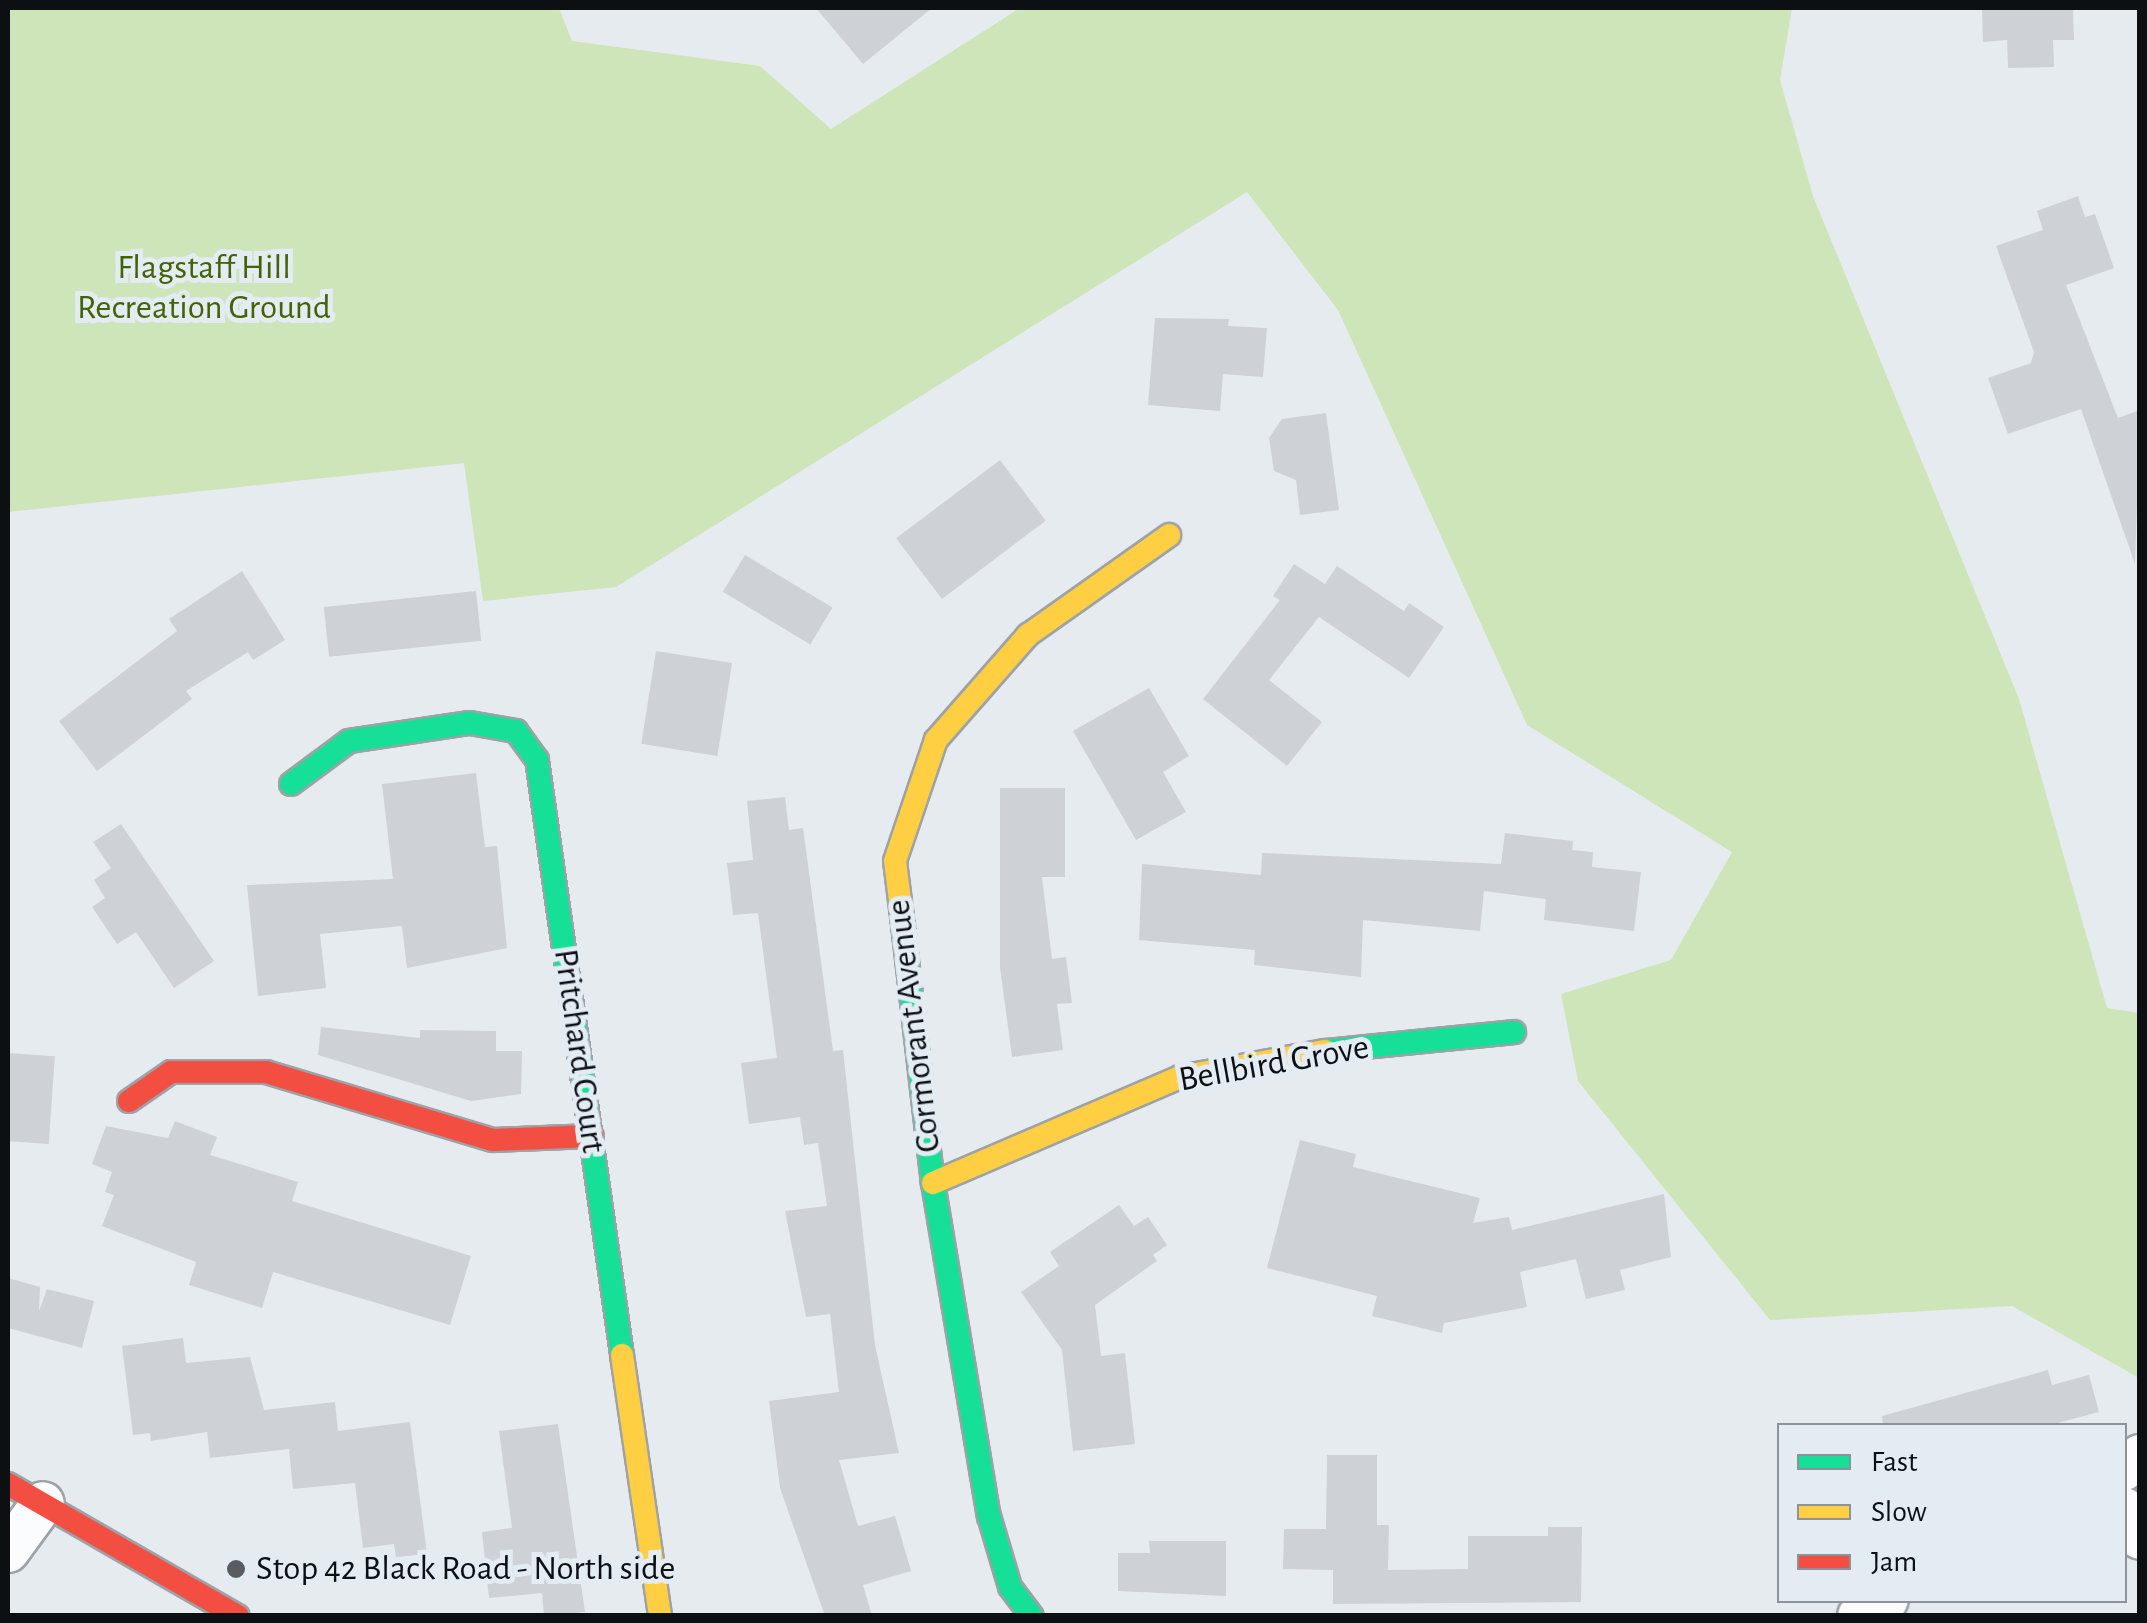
<!DOCTYPE html>
<html>
<head>
<meta charset="utf-8">
<style>
  body { margin:0 }
  #map { position:relative; width:2147px; height:1623px; overflow:hidden; background:#e6ebf0; font-family:"Alegreya Sans",sans-serif }
  div>[style] { position:absolute }
  .green>* { inset:0; background:#cee4b9 }
  .building>* { inset:0; background:#ced2d6; transform-origin:0 0 }
  .roads { filter:drop-shadow(2px 0 #9ea2a6) drop-shadow(-2px 0 #9ea2a6) drop-shadow(0 2px #9ea2a6) drop-shadow(0 -2px #9ea2a6) }
  .street>* { height:42px; margin:-21px; padding:0 21px; transform-origin:21px; border-radius:21px; background:#fbfcfd }
  .fast>* { height:22px; margin:-11px; padding:0 11px; transform-origin:11px; border-radius:11px; background:#16e098 }
  .slow>* { height:22px; margin:-11px; padding:0 11px; transform-origin:11px; border-radius:11px; background:#ffcf43 }
  .jam>* { height:22px; margin:-11px; padding:0 11px; transform-origin:11px; border-radius:11px; background:#f24e42 }
  .dots>* { width:28px; height:28px; translate:-50% -50%; box-sizing:border-box; border:5px solid #e3ebf3; border-radius:50% }
  span { translate:-50% -50%; white-space:nowrap; text-align:center; line-height:1.15; -webkit-text-stroke:10px #e3ebf3; paint-order:stroke }
  .park-label { font-size:35px; color:#436303 }
  .street-label { font-size:35px; color:#0d1013 }
  .poi-label { font-size:35px; color:#0d1013 }
  .left { translate:0 -50%; text-align:left }
  .frame { position:absolute; inset:0; border:10px solid #0d1013; pointer-events:none }
  .legend { position:absolute; left:1777px; top:1423px; width:350px; height:180px; box-sizing:border-box; background:#e3ebf3; border:2px solid #8d9399; margin:0; padding:12px 18px; list-style:none; font-size:30px; color:#0d1013 }
  .legend li { display:flex; align-items:center; gap:20px; height:50px }
  .legend b { width:50px; border:2px solid #8d9399 }
</style>
</head>
<body>
<div id="map">
  <div class="green">
    <i style="clip-path:polygon(8px 8px,559px 8px,572px 41px,760px 66px,831px 129px,1020px 8px,1792px 8px,1780px 80px,1813px 196px,2019px 699px,2107px 1008px,2139px 1013px,2139px 1378px,2012px 1306px,1770px 1320px,1578px 1081px,1561px 994px,1671px 960px,1732px 852px,1527px 725px,1338px 310px,1247px 192px,616px 587px,483px 601px,464px 463px,8px 512px)"></i>
  </div>
  <div class="building">
    <i style="clip-path:polygon(816px 8px,932px 8px,863px 64px)"></i>
    <i style="clip-path:polygon(1982px 8px,2073px 8px,2074px 40px,2053px 40px,2054px 67px,2008px 68px,2007px 40px,1983px 42px)"></i>
    <i style="clip-path:polygon(2078px 196px,2085px 217px,2095px 214px,2114px 268px,2066px 285px,2118px 418px,2140px 410px,2135px 564px,2081px 409px,2008px 434px,1988px 378px,2031px 363px,2034px 352px,1996px 246px,2043px 230px,2037px 211px)"></i>
    <i style="clip-path:polygon(1155px 318px,1229px 319px,1228px 326px,1267px 328px,1263px 377px,1223px 374px,1220px 411px,1148px 405px)"></i>
    <i style="clip-path:polygon(1326px 413px,1339px 510px,1300px 515px,1296px 480px,1274px 471px,1269px 438px,1282px 419px)"></i>
    <i style="left:1000px;top:460px;width:76px;height:130px;rotate:53deg"></i>
    <i style="left:745px;top:555px;width:102px;height:43px;rotate:31deg"></i>
    <i style="clip-path:polygon(1294px 564px,1325px 584px,1337px 566px,1404px 611px,1409px 603px,1444px 627px,1409px 678px,1319px 617px,1269px 680px,1322px 722px,1287px 766px,1203px 699px,1280px 600px,1273px 596px)"></i>
    <i style="clip-path:polygon(242px 571px,285px 640px,253px 660px,248px 652px,186px 691px,192px 699px,97px 771px,59px 721px,177px 631px,169px 619px)"></i>
    <i style="left:476px;top:591px;width:50px;height:153px;rotate:84deg"></i>
    <i style="left:656px;top:651px;width:77px;height:94px;rotate:9deg"></i>
    <i style="clip-path:polygon(1149px 688px,1189px 756px,1163px 772px,1186px 812px,1136px 840px,1073px 731px)"></i>
    <i style="clip-path:polygon(476px 773px,485px 847px,497px 846px,507px 948px,407px 968px,402px 926px,320px 934px,326px 988px,258px 996px,247px 885px,393px 879px,382px 784px)"></i>
    <i style="clip-path:polygon(1000px 788px,1065px 788px,1065px 877px,1042px 877px,1052px 959px,1066px 957px,1072px 1003px,1057px 1004px,1063px 1050px,1012px 1057px,1000px 967px)"></i>
    <i style="clip-path:polygon(785px 797px,789px 830px,803px 828px,833px 1051px,843px 1050px,875px 1345px,899px 1453px,839px 1460px,858px 1526px,895px 1516px,911px 1571px,863px 1585px,872px 1616px,825px 1616px,780px 1488px,769px 1401px,839px 1392px,830px 1314px,806px 1317px,785px 1211px,827px 1206px,818px 1143px,804px 1145px,800px 1117px,749px 1124px,741px 1063px,777px 1058px,758px 913px,733px 915px,727px 863px,753px 860px,747px 801px)"></i>
    <i style="clip-path:polygon(121px 824px,214px 961px,174px 988px,136px 932px,117px 944px,92px 907px,105px 898px,94px 880px,111px 868px,93px 842px)"></i>
    <i style="clip-path:polygon(1505px 833px,1573px 841px,1572px 850px,1593px 852px,1592px 867px,1641px 872px,1634px 931px,1544px 920px,1546px 899px,1484px 891px,1480px 931px,1363px 920px,1361px 977px,1254px 965px,1255px 950px,1139px 940px,1142px 864px,1261px 875px,1262px 853px,1501px 864px)"></i>
    <i style="clip-path:polygon(321px 1027px,420px 1038px,420px 1030px,496px 1031px,496px 1051px,522px 1051px,521px 1094px,471px 1101px,318px 1055px)"></i>
    <i style="left:8px;top:1053px;width:47px;height:88px;rotate:4deg"></i>
    <i style="clip-path:polygon(175px 1121px,217px 1137px,210px 1155px,298px 1182px,292px 1201px,471px 1256px,450px 1325px,273px 1272px,262px 1308px,189px 1285px,196px 1262px,102px 1226px,114px 1195px,105px 1192px,112px 1172px,92px 1164px,106px 1126px,168px 1138px)"></i>
    <i style="clip-path:polygon(1300px 1140px,1356px 1154px,1353px 1167px,1480px 1198px,1473px 1223px,1509px 1217px,1512px 1230px,1664px 1194px,1671px 1257px,1620px 1270px,1625px 1290px,1586px 1299px,1576px 1259px,1520px 1272px,1527px 1307px,1444px 1323px,1442px 1333px,1372px 1316px,1377px 1296px,1267px 1268px)"></i>
    <i style="clip-path:polygon(1119px 1205px,1134px 1226px,1148px 1217px,1167px 1245px,1153px 1255px,1157px 1261px,1095px 1305px,1101px 1356px,1125px 1353px,1135px 1444px,1073px 1451px,1062px 1350px,1021px 1292px,1059px 1266px,1050px 1252px)"></i>
    <i style="clip-path:polygon(8px 1278px,40px 1287px,39px 1311px,47px 1289px,94px 1301px,82px 1348px,8px 1328px)"></i>
    <i style="clip-path:polygon(183px 1338px,186px 1363px,250px 1357px,264px 1410px,335px 1402px,338px 1431px,410px 1422px,427px 1554px,396px 1557px,394px 1544px,363px 1548px,355px 1483px,293px 1489px,289px 1449px,210px 1458px,207px 1432px,151px 1441px,150px 1433px,133px 1435px,122px 1346px)"></i>
    <i style="clip-path:polygon(2048px 1370px,2052px 1385px,2089px 1375px,2099px 1412px,2046px 1426px,1883px 1426px,1882px 1416px)"></i>
    <i style="clip-path:polygon(558px 1424px,585px 1612px,544px 1616px,542px 1593px,489px 1598px,482px 1532px,512px 1528px,499px 1431px)"></i>
    <i style="clip-path:polygon(1327px 1455px,1377px 1455px,1377px 1525px,1389px 1525px,1388px 1570px,1468px 1569px,1468px 1536px,1548px 1536px,1548px 1527px,1582px 1527px,1581px 1602px,1333px 1604px,1333px 1570px,1283px 1569px,1284px 1529px,1326px 1529px)"></i>
    <i style="clip-path:polygon(1149px 1541px,1226px 1541px,1226px 1596px,1118px 1591px,1118px 1553px,1150px 1553px)"></i>
  </div>
  <div class="roads">
    <div class="street">
      <i style="left:2124px;top:1469px;width:21px;rotate:-39deg"></i>
      <i style="left:2124px;top:1509px;width:33px;rotate:61deg"></i>
      <i style="left:8px;top:1551px;width:59px;rotate:-53.9deg"></i>
      <i style="left:1859px;top:1616px;width:32px;rotate:-30deg"></i>
    </div>
    <div class="fast">
      <i style="left:291px;top:784px;width:72px;rotate:-36.6deg"></i>
      <i style="left:349px;top:741px;width:122px;rotate:-8.5deg"></i>
      <i style="left:470px;top:723px;width:47px;rotate:9.9deg"></i>
      <i style="left:516px;top:731px;width:36px;rotate:54deg"></i>
      <i style="left:537px;top:760px;width:601px;rotate:81.87deg"></i>
      <i style="left:903px;top:925px;width:260px;rotate:83.4deg"></i>
      <i style="left:933px;top:1183px;width:338px;rotate:80.5deg"></i>
      <i style="left:989px;top:1516px;width:74px;rotate:73.5deg"></i>
      <i style="left:1010px;top:1587px;width:36px;rotate:53deg"></i>
      <i style="left:1325px;top:1051px;width:190px;rotate:-5.7deg"></i>
    </div>
    <div class="slow">
      <i style="left:903px;top:925px;width:64px;rotate:-97.1deg"></i>
      <i style="left:895px;top:861px;width:128px;rotate:-71.3deg"></i>
      <i style="left:936px;top:740px;width:140px;rotate:-48.8deg"></i>
      <i style="left:1028px;top:635px;width:173px;rotate:-35.3deg"></i>
      <i style="left:933px;top:1183px;width:269px;rotate:-23.2deg"></i>
      <i style="left:1180px;top:1077px;width:147px;rotate:-10.2deg"></i>
      <i style="left:622px;top:1355px;width:264px;rotate:81.7deg"></i>
    </div>
    <div class="jam">
      <i style="left:129px;top:1101px;width:51px;rotate:-34.6deg"></i>
      <i style="left:171px;top:1072px;width:95px"></i>
      <i style="left:266px;top:1072px;width:237px;rotate:16.7deg"></i>
      <i style="left:493px;top:1140px;width:99px;rotate:-2.3deg"></i>
      <i style="left:8px;top:1484px;width:265px;rotate:29.9deg"></i>
    </div>
  </div>
  <div class="dots">
    <i style="left:236px;top:1569px;background:#595d60"></i>
  </div>
  <div class="park-label">
    <span style="left:204px;top:288px">Flagstaff Hill<br>Recreation Ground</span>
  </div>
  <div class="street-label">
    <span style="left:914px;top:1026px;rotate:-97deg">Cormorant Avenue</span>
    <span style="left:579px;top:1051px;rotate:82deg">Pritchard Court</span>
    <span style="left:1274px;top:1064px;rotate:-10deg">Bellbird Grove</span>
  </div>
  <div class="poi-label">
    <span class="left" style="left:256px;top:1569px">Stop 42 Black Road - North side</span>
  </div>
  <div class="frame"></div>
  <ul class="legend">
  <li><b style="height:12px;background:#16e098"></b>Fast</li>
  <li><b style="height:12px;background:#ffcf43"></b>Slow</li>
  <li><b style="height:12px;background:#f24e42"></b>Jam</li>
  </ul>
</div>
</body>
</html>
